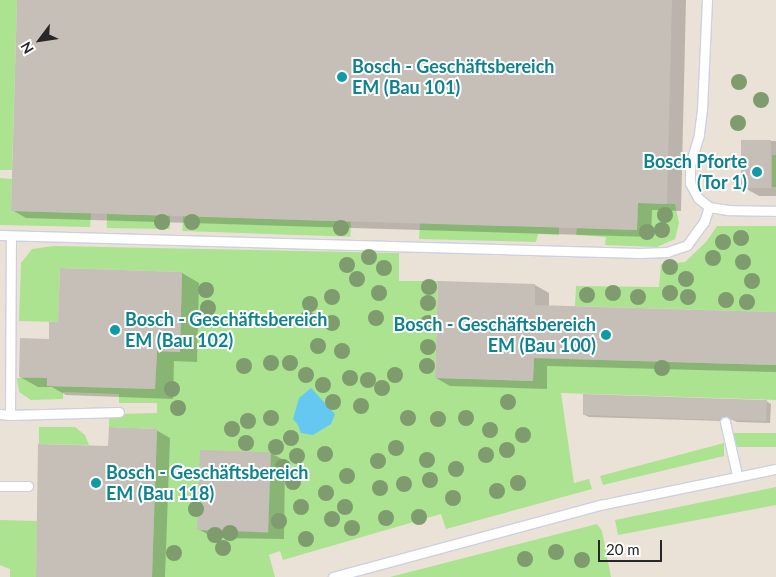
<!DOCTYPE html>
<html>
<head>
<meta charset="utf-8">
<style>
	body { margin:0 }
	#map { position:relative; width:776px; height:577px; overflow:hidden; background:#eae2d7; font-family:Lato,sans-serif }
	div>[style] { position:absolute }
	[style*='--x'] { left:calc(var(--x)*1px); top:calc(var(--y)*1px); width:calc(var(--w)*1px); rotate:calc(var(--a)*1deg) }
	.green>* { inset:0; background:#abe391; transform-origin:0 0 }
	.water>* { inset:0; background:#65c8f1 }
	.shadow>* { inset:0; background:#0003 }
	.building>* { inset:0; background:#c5bfb7; transform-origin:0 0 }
	.roads { filter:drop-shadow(1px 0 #ccd0e1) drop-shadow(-1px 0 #ccd0e1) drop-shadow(0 1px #ccd0e1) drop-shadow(0 -1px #ccd0e1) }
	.service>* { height:9px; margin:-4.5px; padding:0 4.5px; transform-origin:4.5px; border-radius:4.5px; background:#fff }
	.trees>* { width:16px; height:16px; margin:-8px; border-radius:50%; background:#7e9c6d }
	.dots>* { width:14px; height:14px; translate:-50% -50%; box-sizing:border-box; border:2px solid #fff; border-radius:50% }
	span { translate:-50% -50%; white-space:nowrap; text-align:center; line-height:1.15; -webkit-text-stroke:4px #fff; paint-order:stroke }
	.culture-label { font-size:18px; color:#0d838f; font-weight:700 }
	.left { translate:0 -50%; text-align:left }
	.right { translate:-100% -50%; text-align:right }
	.north { position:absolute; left:15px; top:15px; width:50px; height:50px; -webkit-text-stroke:4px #fff; paint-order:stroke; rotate:239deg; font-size:14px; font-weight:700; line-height:20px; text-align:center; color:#272727 }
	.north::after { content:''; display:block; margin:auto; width:18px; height:22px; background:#272727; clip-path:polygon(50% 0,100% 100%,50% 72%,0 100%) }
	.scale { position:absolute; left:598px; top:540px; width:64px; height:22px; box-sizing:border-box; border:2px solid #272727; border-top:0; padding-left:6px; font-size:15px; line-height:18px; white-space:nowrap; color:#272727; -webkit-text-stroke:4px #fff; paint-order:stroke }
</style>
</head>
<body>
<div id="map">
	<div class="green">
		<i style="clip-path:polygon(0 0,17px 0,12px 170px,0 170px)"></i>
		<i style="left:772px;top:155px;width:4px;height:32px"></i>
		<i style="clip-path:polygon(0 178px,12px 179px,11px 211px,91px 213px,90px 227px,0 225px)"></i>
		<i style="clip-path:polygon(638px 203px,675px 204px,679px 223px,675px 239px,657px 247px,605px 245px,606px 237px,576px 235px,577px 228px,637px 230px)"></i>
		<i style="left:107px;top:214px;width:63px;height:14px;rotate:1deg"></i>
		<i style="left:183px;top:216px;width:168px;height:15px;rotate:2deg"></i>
		<i style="clip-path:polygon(420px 223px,559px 227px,559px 235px,538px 234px,536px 242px,419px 239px)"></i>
		<i style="clip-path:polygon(717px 226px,776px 226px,776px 312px,575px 306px,576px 286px,659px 287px,661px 264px,685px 262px,706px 242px)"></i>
		<i style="clip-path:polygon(54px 246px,399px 253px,399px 281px,438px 281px,435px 378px,533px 381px,534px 358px,776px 365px,776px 400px,561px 393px,574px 483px,589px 479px,592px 489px,446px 529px,441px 514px,283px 560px,280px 551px,269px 555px,275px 577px,152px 577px,157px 429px,109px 427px,109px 418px,117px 414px,157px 413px,157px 403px,119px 403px,119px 394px,63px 392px,63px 399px,31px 400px,19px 392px,17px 378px,47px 378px,47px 386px,155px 389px,157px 351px,180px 352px,182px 272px,60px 268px,58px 322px,19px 321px,21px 263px,32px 249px)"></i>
		<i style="clip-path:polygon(39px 427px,75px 427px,85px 435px,89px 445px,39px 444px)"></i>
		<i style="left:776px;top:433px;width:14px;height:42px;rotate:90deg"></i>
		<i style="clip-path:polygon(724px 443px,724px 456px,603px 485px,600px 476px)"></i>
		<i style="clip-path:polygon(776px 487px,776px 505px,618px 535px,615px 520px)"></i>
		<i style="clip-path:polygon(0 520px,37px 521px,36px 577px,10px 577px,10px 569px,0 565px)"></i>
		<i style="clip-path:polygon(597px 524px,602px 531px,611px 577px,390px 577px)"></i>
	</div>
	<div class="water">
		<i style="clip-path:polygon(311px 388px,335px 414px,331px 424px,313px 435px,301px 433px,298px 425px,293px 419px,299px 398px)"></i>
	</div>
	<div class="shadow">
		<i style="clip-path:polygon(18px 0,686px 0,681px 211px,652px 210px,651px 237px,26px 218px,12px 210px)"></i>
		<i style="clip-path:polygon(741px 141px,776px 141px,776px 196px,759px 196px,743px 187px)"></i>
		<i style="clip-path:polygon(182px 273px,199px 283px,197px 362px,174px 361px,173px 399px,66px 395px,52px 387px,38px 387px,20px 377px,50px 341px,59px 323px)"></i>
		<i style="clip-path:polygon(439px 282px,535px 285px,549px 293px,549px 307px,776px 313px,776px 372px,547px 366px,547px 389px,450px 386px,436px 378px)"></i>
		<i style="clip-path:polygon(766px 401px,771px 404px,770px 423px,737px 422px,729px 418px,724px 421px,589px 417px,585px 415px)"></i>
		<i style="clip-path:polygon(156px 430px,170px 438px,165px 577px,37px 577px,110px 447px)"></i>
		<i style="clip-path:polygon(202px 452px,271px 453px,285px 461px,284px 539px,214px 538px,200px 530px)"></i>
	</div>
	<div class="building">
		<i style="clip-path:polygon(17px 0,672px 0,667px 204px,638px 203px,637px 230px,11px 211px)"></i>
		<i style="left:741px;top:140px;width:30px;height:48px"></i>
		<i style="clip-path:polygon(60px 268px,182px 272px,180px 352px,157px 351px,155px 389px,47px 386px,47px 378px,19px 377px,20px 338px,49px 339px,49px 322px,58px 322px)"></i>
		<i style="clip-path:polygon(438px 281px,535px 284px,535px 305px,776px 312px,776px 365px,534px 358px,533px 381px,435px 378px)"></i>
		<i style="clip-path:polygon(583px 394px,767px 400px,766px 421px,731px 420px,724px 416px,719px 420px,583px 415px)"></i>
		<i style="clip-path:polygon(109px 427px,157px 429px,152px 577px,36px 577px,38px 444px,108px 446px)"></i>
		<i style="left:200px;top:450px;width:71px;height:80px;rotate:2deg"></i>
	</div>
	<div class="roads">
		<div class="service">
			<i style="--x:707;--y:0;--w:109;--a:92.6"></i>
			<i style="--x:702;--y:109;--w:26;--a:97"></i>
			<i style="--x:699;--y:135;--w:31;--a:107"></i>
			<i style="--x:690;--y:165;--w:18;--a:90"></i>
			<i style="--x:690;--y:183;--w:17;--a:62"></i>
			<i style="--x:698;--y:198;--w:14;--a:39"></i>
			<i style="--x:709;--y:207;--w:18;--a:9"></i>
			<i style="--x:727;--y:210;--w:49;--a:1.2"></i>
			<i style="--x:0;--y:235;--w:640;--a:1.61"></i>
			<i style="--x:640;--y:253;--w:27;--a:-2"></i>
			<i style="--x:667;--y:252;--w:21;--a:-19"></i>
			<i style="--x:687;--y:245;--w:29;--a:-54"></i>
			<i style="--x:704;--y:222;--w:16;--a:-72"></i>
			<i style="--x:0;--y:414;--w:10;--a:6"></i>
			<i style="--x:10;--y:415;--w:179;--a:-89.7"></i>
			<i style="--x:10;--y:415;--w:109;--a:-1.6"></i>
			<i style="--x:725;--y:422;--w:54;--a:77.2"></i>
			<i style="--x:0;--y:486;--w:28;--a:0"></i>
			<i style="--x:333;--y:577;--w:277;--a:-15.1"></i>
			<i style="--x:600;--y:505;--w:180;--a:-11.6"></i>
		</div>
	</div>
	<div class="trees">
		<i style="left:739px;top:82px"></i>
		<i style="left:761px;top:100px"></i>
		<i style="left:738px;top:123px"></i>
		<i style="left:665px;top:215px"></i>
		<i style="left:162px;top:222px"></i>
		<i style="left:192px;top:222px"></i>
		<i style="left:341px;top:228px"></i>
		<i style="left:662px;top:230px"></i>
		<i style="left:647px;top:232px"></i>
		<i style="left:741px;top:238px"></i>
		<i style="left:723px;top:242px"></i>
		<i style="left:369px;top:257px"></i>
		<i style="left:713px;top:258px"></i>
		<i style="left:743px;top:262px"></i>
		<i style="left:347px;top:265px"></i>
		<i style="left:670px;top:267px"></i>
		<i style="left:384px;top:268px"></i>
		<i style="left:357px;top:279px"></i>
		<i style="left:686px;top:279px"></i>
		<i style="left:752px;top:281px"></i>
		<i style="left:429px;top:287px"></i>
		<i style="left:206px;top:290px"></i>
		<i style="left:379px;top:293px"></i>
		<i style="left:613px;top:293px"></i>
		<i style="left:670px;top:293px"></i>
		<i style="left:587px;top:295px"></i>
		<i style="left:332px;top:297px"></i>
		<i style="left:638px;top:297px"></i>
		<i style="left:688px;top:297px"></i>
		<i style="left:726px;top:300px"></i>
		<i style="left:747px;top:302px"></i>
		<i style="left:428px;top:303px"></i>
		<i style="left:310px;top:304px"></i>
		<i style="left:208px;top:308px"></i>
		<i style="left:376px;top:318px"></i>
		<i style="left:307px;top:319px"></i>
		<i style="left:332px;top:323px"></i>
		<i style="left:428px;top:323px"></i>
		<i style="left:318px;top:346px"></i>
		<i style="left:428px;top:347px"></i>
		<i style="left:342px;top:351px"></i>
		<i style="left:271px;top:363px"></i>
		<i style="left:290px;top:363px"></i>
		<i style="left:244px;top:366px"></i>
		<i style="left:427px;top:366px"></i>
		<i style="left:662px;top:368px"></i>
		<i style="left:306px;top:375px"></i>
		<i style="left:395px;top:375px"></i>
		<i style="left:350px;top:378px"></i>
		<i style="left:368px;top:380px"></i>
		<i style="left:323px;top:385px"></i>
		<i style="left:382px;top:388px"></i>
		<i style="left:172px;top:389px"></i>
		<i style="left:333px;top:402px"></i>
		<i style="left:508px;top:402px"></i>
		<i style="left:361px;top:406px"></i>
		<i style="left:178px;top:408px"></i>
		<i style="left:271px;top:418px"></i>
		<i style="left:408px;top:418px"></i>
		<i style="left:466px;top:418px"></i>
		<i style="left:438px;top:419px"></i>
		<i style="left:248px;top:421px"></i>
		<i style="left:232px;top:429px"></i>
		<i style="left:490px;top:430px"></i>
		<i style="left:523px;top:435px"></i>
		<i style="left:291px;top:438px"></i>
		<i style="left:246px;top:443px"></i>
		<i style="left:276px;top:447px"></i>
		<i style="left:396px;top:448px"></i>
		<i style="left:507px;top:450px"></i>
		<i style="left:325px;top:454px"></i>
		<i style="left:486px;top:455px"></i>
		<i style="left:297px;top:456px"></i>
		<i style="left:427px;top:460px"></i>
		<i style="left:378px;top:461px"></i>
		<i style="left:283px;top:467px"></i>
		<i style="left:456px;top:469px"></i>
		<i style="left:347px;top:476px"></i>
		<i style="left:430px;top:480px"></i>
		<i style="left:293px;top:482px"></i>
		<i style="left:518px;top:483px"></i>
		<i style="left:404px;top:484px"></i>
		<i style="left:380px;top:488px"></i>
		<i style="left:497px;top:491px"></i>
		<i style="left:326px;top:493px"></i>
		<i style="left:453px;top:498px"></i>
		<i style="left:301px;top:507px"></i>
		<i style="left:345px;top:507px"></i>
		<i style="left:196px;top:509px"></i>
		<i style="left:419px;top:517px"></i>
		<i style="left:386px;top:518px"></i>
		<i style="left:332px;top:519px"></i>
		<i style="left:279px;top:521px"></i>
		<i style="left:352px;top:528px"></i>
		<i style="left:230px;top:533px"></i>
		<i style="left:215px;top:535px"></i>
		<i style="left:306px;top:539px"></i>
		<i style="left:223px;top:548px"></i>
		<i style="left:556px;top:552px"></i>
		<i style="left:174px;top:553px"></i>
		<i style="left:525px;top:559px"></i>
		<i style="left:582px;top:560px"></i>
	</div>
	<div class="dots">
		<i style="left:342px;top:77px;background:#0f9aa8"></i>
		<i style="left:757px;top:172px;background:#0f9aa8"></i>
		<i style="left:115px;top:330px;background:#0f9aa8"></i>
		<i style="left:606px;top:335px;background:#0f9aa8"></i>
		<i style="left:96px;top:483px;background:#0f9aa8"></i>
	</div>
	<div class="culture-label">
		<span class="left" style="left:352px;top:77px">Bosch - Geschäftsbereich<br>EM (Bau 101)</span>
		<span class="right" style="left:747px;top:172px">Bosch Pforte<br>(Tor 1)</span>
		<span class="left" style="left:125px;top:330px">Bosch - Geschäftsbereich<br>EM (Bau 102)</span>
		<span class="right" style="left:596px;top:335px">Bosch - Geschäftsbereich<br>EM (Bau 100)</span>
		<span class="left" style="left:106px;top:483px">Bosch - Geschäftsbereich<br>EM (Bau 118)</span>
	</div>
	<div class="north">N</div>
	<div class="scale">20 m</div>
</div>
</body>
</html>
